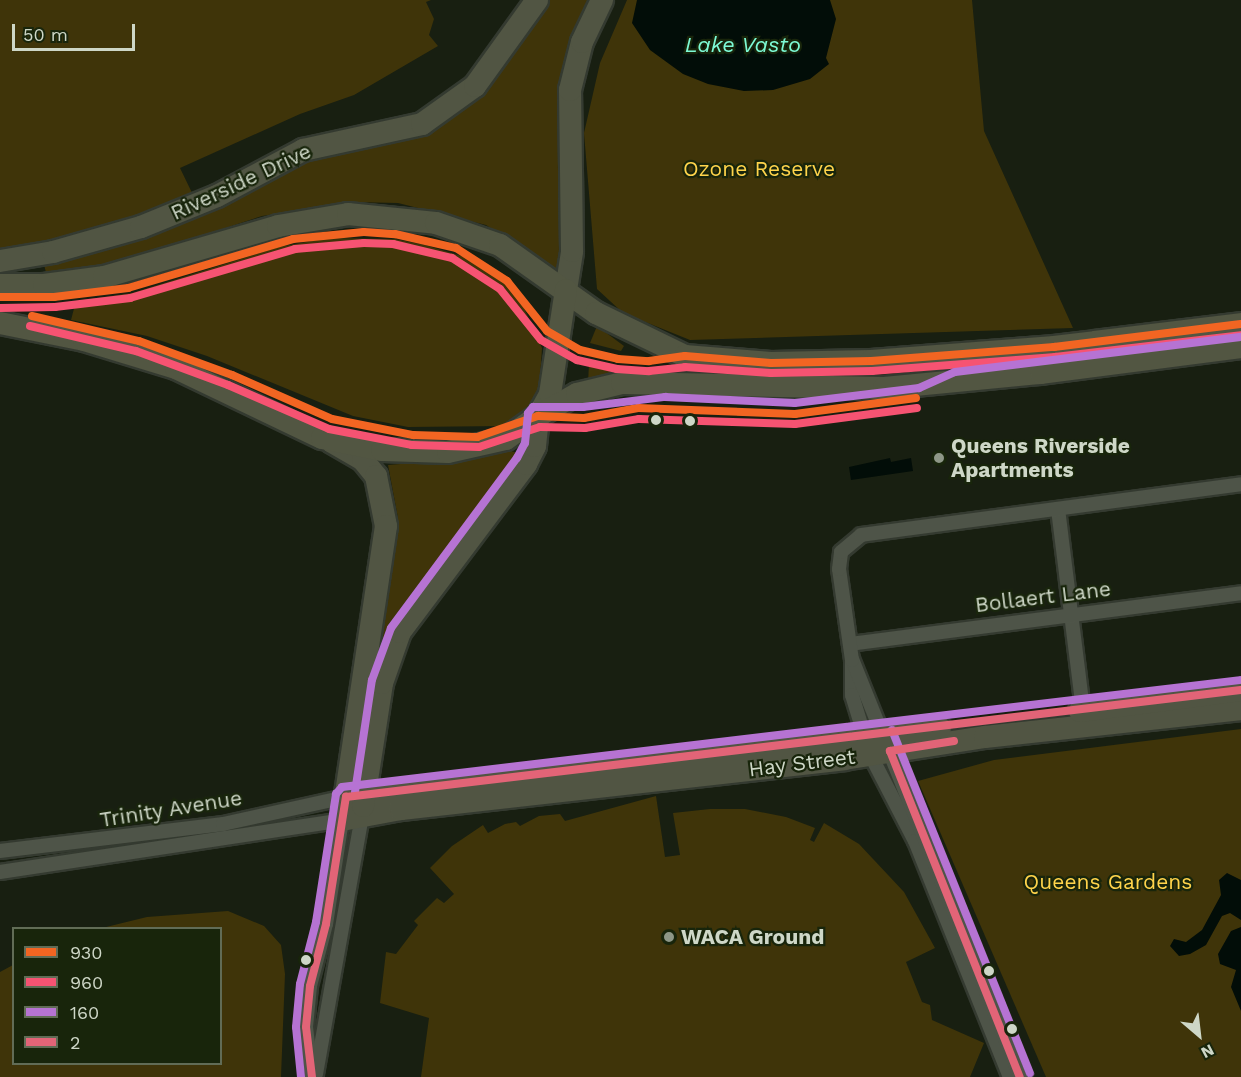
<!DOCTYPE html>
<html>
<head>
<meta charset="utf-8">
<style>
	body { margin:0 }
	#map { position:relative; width:1241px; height:1077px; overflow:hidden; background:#181f11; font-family:"Work Sans",sans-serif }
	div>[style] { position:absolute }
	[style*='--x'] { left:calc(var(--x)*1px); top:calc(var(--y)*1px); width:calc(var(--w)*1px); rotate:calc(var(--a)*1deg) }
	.green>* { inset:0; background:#3f3409 }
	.water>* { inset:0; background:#020d08 }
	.roads { filter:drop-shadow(2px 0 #343a30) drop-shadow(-2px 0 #343a30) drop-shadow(0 2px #343a30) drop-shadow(0 -2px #343a30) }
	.minor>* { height:14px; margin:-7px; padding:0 7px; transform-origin:7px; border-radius:7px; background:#4e5448 }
	.primary>* { height:22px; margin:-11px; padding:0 11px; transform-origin:11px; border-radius:11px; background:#515543 }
	.trunk>* { height:22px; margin:-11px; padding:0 11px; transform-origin:11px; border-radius:11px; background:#525642 }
	.bus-1>* { height:8px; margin:-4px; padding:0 4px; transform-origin:4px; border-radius:4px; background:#f26522 }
	.bus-2>* { height:8px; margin:-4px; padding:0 4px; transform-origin:4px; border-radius:4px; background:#f65372 }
	.bus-3>* { height:8px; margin:-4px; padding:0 4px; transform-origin:4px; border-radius:4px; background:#b673d3 }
	.bus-4>* { height:8px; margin:-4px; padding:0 4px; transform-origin:4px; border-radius:4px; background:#e26477 }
	.dots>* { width:16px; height:16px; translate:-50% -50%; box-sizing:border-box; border:3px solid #18250b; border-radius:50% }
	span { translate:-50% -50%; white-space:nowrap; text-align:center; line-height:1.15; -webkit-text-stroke:4.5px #18250b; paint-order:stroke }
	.park-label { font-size:21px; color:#ffd44b }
	.street-label { font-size:21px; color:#ced7c7 }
	.poi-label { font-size:21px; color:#ced7c7; font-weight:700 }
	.left { translate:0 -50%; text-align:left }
	.water-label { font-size:22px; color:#7dfad5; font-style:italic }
	.legend { position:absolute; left:12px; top:927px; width:210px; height:138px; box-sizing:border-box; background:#18250b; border:2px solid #616c56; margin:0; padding:8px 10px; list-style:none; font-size:18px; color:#ced7c7 }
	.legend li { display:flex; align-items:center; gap:12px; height:30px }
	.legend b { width:30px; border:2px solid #616c56 }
	.north { position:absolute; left:1169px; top:1005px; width:60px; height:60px; -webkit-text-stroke:4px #18250b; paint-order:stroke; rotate:152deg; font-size:16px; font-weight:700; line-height:24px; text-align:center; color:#ced7c7 }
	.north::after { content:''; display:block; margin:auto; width:21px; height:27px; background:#ced7c7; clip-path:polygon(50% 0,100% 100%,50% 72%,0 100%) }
	.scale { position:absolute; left:12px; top:24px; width:123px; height:27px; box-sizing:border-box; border:3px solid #ced7c7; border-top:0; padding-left:8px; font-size:18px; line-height:21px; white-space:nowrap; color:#ced7c7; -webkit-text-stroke:4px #18250b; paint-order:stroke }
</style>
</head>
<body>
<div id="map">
	<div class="green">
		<i style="clip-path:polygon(0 0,431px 0,426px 2px,434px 19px,429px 35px,438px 46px,354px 95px,300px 114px,180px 168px,195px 199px,122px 226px,0 255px)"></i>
		<i style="clip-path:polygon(542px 0,591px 0,563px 79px,558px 126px,563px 221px,559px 273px,486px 225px,398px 203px,351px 202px,262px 216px,97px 270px,47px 277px,43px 260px,293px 161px,443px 120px)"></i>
		<i style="clip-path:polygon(627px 0,972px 0,984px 131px,1073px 328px,690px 340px,623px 313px,597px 289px,584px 133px,600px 63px)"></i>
		<i style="clip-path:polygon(328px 238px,395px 239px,425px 245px,465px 257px,503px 283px,524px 308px,542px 348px,539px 394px,531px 405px,505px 426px,408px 427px,353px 416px,207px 356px,147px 336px,71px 320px,76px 301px,132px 293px,279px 247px)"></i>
		<i style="clip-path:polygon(597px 326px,624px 346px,621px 351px,590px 343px)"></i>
		<i style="clip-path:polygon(589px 364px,634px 369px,633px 373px,588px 383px)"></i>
		<i style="clip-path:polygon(511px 451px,521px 454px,385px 645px,379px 644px,398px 518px,388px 465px,462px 459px)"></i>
		<i style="clip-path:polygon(1241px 729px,1241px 1077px,1046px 1077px,918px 781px,994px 760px)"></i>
		<i style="clip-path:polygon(656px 796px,665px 857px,680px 855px,673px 813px,710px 809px,745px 809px,786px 817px,815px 828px,810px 840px,814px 842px,824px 823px,859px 844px,904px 892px,935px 948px,906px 962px,922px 1002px,930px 1005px,932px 1020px,984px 1043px,970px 1077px,421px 1077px,429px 1018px,380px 1003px,386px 952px,396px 954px,418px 925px,414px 921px,437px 898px,444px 903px,454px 894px,430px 868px,452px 846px,483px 825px,488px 833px,505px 824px,516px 822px,520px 826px,539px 816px,560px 814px,565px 821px)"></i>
		<i style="clip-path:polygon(228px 911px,264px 926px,281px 945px,285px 974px,281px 1077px,0 1077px,0 972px,13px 965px,14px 1064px,220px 1064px,220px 928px,102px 928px,147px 917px)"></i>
	</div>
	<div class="water">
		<i style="clip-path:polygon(637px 0,830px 0,836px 19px,826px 58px,829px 64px,810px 79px,773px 90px,744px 91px,708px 84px,683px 74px,650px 50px,632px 23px)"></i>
		<i style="clip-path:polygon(890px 458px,891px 462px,911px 458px,913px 471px,851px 480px,849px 467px)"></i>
		<i style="clip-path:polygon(1227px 873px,1241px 880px,1241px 920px,1230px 913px,1222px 916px,1206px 945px,1190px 954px,1179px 956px,1170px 946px,1174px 939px,1186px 942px,1202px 930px,1221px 895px,1219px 880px)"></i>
		<i style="clip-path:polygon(1241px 927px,1241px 1011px,1231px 987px,1236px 970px,1220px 964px,1218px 954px,1231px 931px)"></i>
	</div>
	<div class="roads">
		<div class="minor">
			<i style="--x:1058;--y:509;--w:204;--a:82.9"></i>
			<i style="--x:850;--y:644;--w:394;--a:-7.4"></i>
			<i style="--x:852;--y:662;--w:33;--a:90"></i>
			<i style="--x:852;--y:695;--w:62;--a:73"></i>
			<i style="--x:870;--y:754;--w:98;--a:62.7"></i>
			<i style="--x:915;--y:841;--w:254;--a:68.1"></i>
			<i style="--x:0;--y:851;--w:225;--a:-6.9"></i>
			<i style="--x:223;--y:824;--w:126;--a:-12.4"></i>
			<i style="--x:0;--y:872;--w:346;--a:-8.6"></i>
			<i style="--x:342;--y:820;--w:105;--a:98.7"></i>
			<i style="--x:326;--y:924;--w:64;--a:104.5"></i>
			<i style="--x:310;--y:986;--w:41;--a:95.6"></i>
			<i style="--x:306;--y:1027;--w:50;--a:83.2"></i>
			<i style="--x:316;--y:1074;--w:262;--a:-79.9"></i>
			<i style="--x:1020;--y:1077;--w:450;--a:-111.9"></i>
			<i style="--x:852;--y:660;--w:92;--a:-98.1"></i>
			<i style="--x:839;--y:569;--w:17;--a:-83"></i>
			<i style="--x:841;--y:552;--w:26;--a:-40"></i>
			<i style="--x:861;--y:535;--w:383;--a:-7.6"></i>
		</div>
		<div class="primary">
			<i style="--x:0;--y:261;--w:54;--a:-9.6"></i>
			<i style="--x:53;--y:252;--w:91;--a:-15.9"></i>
			<i style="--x:141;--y:227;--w:82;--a:-22.2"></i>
			<i style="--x:217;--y:196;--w:98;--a:-28.1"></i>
			<i style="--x:303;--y:150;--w:122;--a:-12.3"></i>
			<i style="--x:422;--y:124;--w:65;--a:-35.6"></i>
			<i style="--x:475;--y:86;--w:106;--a:-54.2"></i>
			<i style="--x:566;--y:290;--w:39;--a:-81"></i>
			<i style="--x:572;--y:251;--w:161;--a:-90.7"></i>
			<i style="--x:570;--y:90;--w:49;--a:-76"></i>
			<i style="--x:582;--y:42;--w:47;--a:-64.5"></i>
			<i style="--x:332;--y:442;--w:36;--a:30"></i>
			<i style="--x:363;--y:460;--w:21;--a:51"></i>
			<i style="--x:376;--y:476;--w:51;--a:78.7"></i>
			<i style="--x:386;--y:526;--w:297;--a:98.5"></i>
			<i style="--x:342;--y:820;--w:60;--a:-10.6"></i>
			<i style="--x:401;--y:809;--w:446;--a:-6.4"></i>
			<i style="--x:844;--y:759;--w:143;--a:-8.9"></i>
			<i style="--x:985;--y:737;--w:258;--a:-6.2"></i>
			<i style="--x:1080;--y:711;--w:162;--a:-7.4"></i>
			<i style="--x:346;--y:797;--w:598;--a:-6.63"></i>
			<i style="--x:363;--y:806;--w:124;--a:-81.2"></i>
			<i style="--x:382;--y:683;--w:54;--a:-70.6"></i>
			<i style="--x:400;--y:632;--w:210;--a:-53.1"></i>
			<i style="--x:526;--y:464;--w:20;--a:-63"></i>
			<i style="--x:535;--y:446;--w:30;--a:-84"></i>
		</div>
		<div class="trunk">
			<i style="--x:0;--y:285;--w:44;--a:0"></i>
			<i style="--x:44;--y:285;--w:61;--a:-7.6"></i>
			<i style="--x:104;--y:277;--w:181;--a:-16.3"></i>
			<i style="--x:278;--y:226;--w:71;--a:-9.7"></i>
			<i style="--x:348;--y:214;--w:88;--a:5.8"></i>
			<i style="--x:436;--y:223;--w:68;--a:19"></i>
			<i style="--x:500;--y:245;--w:118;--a:35.3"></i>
			<i style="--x:596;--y:313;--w:99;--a:25.8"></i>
			<i style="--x:685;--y:356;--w:86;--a:4.7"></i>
			<i style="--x:771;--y:363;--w:100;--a:-1.1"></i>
			<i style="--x:871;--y:361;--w:184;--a:-4.4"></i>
			<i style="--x:1054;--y:347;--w:188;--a:-7"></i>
			<i style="--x:0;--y:323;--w:86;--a:11.4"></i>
			<i style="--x:84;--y:340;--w:96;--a:16.9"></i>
			<i style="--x:176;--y:368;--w:162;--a:25.6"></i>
			<i style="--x:322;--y:438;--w:61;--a:11.3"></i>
			<i style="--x:382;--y:450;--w:66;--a:1.7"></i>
			<i style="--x:448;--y:452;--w:59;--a:-12.6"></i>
			<i style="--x:506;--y:439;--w:39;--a:-36"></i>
			<i style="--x:538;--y:416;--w:25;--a:-61"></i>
			<i style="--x:550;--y:394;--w:105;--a:-81.3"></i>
			<i style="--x:538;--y:416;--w:45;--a:-29.4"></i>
			<i style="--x:577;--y:394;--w:46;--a:-13.7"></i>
			<i style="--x:622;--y:383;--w:262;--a:1.1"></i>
			<i style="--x:884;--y:388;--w:158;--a:-5.5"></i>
			<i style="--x:1041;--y:373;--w:202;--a:-7.4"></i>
		</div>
	</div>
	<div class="bus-1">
		<i style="--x:0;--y:297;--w:54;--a:0"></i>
		<i style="--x:54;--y:297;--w:75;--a:-6.9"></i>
		<i style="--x:128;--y:288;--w:172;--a:-16.5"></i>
		<i style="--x:293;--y:239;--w:71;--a:-5.6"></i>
		<i style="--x:364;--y:232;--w:31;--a:4"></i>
		<i style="--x:395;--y:234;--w:63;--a:12.9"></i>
		<i style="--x:456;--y:248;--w:61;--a:32.9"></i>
		<i style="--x:507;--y:281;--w:64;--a:51.3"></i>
		<i style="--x:547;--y:331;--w:38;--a:30"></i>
		<i style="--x:580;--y:350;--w:39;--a:13"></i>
		<i style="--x:618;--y:359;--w:31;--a:4"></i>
		<i style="--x:649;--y:361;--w:36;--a:-8"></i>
		<i style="--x:685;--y:356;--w:86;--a:4.7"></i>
		<i style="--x:771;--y:363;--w:100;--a:-1.1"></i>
		<i style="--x:871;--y:361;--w:184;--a:-4.4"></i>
		<i style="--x:1054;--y:347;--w:188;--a:-7"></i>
		<i style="--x:32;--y:316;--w:110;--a:13.2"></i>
		<i style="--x:139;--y:341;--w:99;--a:20.1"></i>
		<i style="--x:232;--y:375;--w:109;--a:23.7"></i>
		<i style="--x:332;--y:419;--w:83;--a:11.2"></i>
		<i style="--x:413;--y:435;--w:64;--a:1.8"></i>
		<i style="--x:477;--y:437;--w:65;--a:-19"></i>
		<i style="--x:538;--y:416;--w:46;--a:2.5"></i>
		<i style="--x:584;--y:418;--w:55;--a:-10.5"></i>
		<i style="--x:638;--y:408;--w:157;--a:2.2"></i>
		<i style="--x:795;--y:414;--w:122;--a:-7.5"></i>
	</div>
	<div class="bus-2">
		<i style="--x:0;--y:308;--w:55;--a:-1"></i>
		<i style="--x:55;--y:307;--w:76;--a:-6.8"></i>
		<i style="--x:130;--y:298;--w:172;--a:-16.5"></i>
		<i style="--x:295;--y:249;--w:69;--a:-5"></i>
		<i style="--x:364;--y:243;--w:29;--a:2"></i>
		<i style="--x:393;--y:244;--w:61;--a:13.3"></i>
		<i style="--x:452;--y:258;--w:57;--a:32.9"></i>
		<i style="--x:500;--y:289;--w:65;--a:51.2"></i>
		<i style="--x:541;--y:340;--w:41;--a:29.1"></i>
		<i style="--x:577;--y:360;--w:41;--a:12.7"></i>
		<i style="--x:617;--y:369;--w:32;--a:4"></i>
		<i style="--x:649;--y:371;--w:36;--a:-6"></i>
		<i style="--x:685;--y:367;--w:86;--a:4"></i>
		<i style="--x:771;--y:373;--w:101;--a:-1.1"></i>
		<i style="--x:872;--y:371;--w:184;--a:-4.4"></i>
		<i style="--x:1055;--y:357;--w:187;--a:-6.7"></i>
		<i style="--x:30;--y:326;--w:109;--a:13.3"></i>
		<i style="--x:136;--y:351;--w:98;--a:20.3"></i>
		<i style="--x:228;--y:385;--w:110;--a:23.5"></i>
		<i style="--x:329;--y:429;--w:85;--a:10.9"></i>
		<i style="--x:412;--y:445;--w:67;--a:1.7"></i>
		<i style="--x:479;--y:447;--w:64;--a:-18.2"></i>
		<i style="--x:540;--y:427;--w:45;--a:1.3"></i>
		<i style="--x:585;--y:428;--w:55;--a:-9.5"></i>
		<i style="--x:639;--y:419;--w:156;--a:1.8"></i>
		<i style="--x:795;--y:424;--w:123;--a:-7.5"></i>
	</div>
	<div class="bus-3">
		<i style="--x:892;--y:730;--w:370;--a:68.1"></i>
		<i style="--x:355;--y:792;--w:113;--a:-81.4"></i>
		<i style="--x:372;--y:680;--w:55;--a:-69.9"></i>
		<i style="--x:391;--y:628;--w:212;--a:-53.5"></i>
		<i style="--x:517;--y:458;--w:17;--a:-62"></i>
		<i style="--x:525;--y:443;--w:30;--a:-84"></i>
		<i style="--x:528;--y:413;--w:8;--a:-50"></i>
		<i style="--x:533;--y:407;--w:50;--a:0"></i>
		<i style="--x:583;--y:407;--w:83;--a:-7"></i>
		<i style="--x:665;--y:397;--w:130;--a:2.6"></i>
		<i style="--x:795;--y:403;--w:125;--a:-6.9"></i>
		<i style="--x:919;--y:388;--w:39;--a:-24"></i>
		<i style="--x:955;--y:372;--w:287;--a:-7"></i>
		<i style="--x:301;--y:1077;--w:50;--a:-95.7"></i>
		<i style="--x:296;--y:1027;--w:43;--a:-84.7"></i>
		<i style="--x:300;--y:984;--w:64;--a:-75.5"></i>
		<i style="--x:316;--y:922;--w:130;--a:-81.1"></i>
		<i style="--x:336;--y:794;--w:9;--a:-49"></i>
		<i style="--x:342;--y:787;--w:904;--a:-6.79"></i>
	</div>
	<div class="bus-4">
		<i style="--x:954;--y:741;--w:65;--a:171.1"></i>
		<i style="--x:890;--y:751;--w:351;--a:68.3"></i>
		<i style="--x:312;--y:1077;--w:50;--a:-96.8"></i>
		<i style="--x:306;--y:1027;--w:41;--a:-84.4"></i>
		<i style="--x:310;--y:986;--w:64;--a:-75.5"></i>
		<i style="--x:326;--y:924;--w:129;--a:-81.1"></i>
		<i style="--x:346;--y:797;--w:901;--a:-6.82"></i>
	</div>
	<div class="dots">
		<i style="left:656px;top:420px;background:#ced7c7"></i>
		<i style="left:690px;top:421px;background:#ced7c7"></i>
		<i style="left:939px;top:458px;background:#8e9787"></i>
		<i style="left:669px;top:937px;background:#8e9787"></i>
		<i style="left:306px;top:960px;background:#ced7c7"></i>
		<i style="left:989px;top:971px;background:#ced7c7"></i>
		<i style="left:1012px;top:1029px;background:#ced7c7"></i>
	</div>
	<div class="park-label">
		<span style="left:759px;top:169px">Ozone Reserve</span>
		<span style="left:1108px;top:882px">Queens Gardens</span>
	</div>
	<div class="street-label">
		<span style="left:241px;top:182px;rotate:-25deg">Riverside Drive</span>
		<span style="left:1043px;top:597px;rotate:-7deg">Bollaert Lane</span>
		<span style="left:802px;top:763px;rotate:-7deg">Hay Street</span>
		<span style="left:171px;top:809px;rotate:-9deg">Trinity Avenue</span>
	</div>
	<div class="poi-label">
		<span class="left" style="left:951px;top:458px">Queens Riverside<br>Apartments</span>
		<span class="left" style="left:681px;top:937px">WACA Ground</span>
	</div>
	<div class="water-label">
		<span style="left:743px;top:45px">Lake Vasto</span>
	</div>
	<ul class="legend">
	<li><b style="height:8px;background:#f26522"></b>930</li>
	<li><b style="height:8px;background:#f65372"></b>960</li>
	<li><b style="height:8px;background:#b673d3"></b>160</li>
	<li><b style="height:8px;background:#e26477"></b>2</li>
	</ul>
	<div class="north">N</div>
	<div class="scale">50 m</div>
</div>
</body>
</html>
